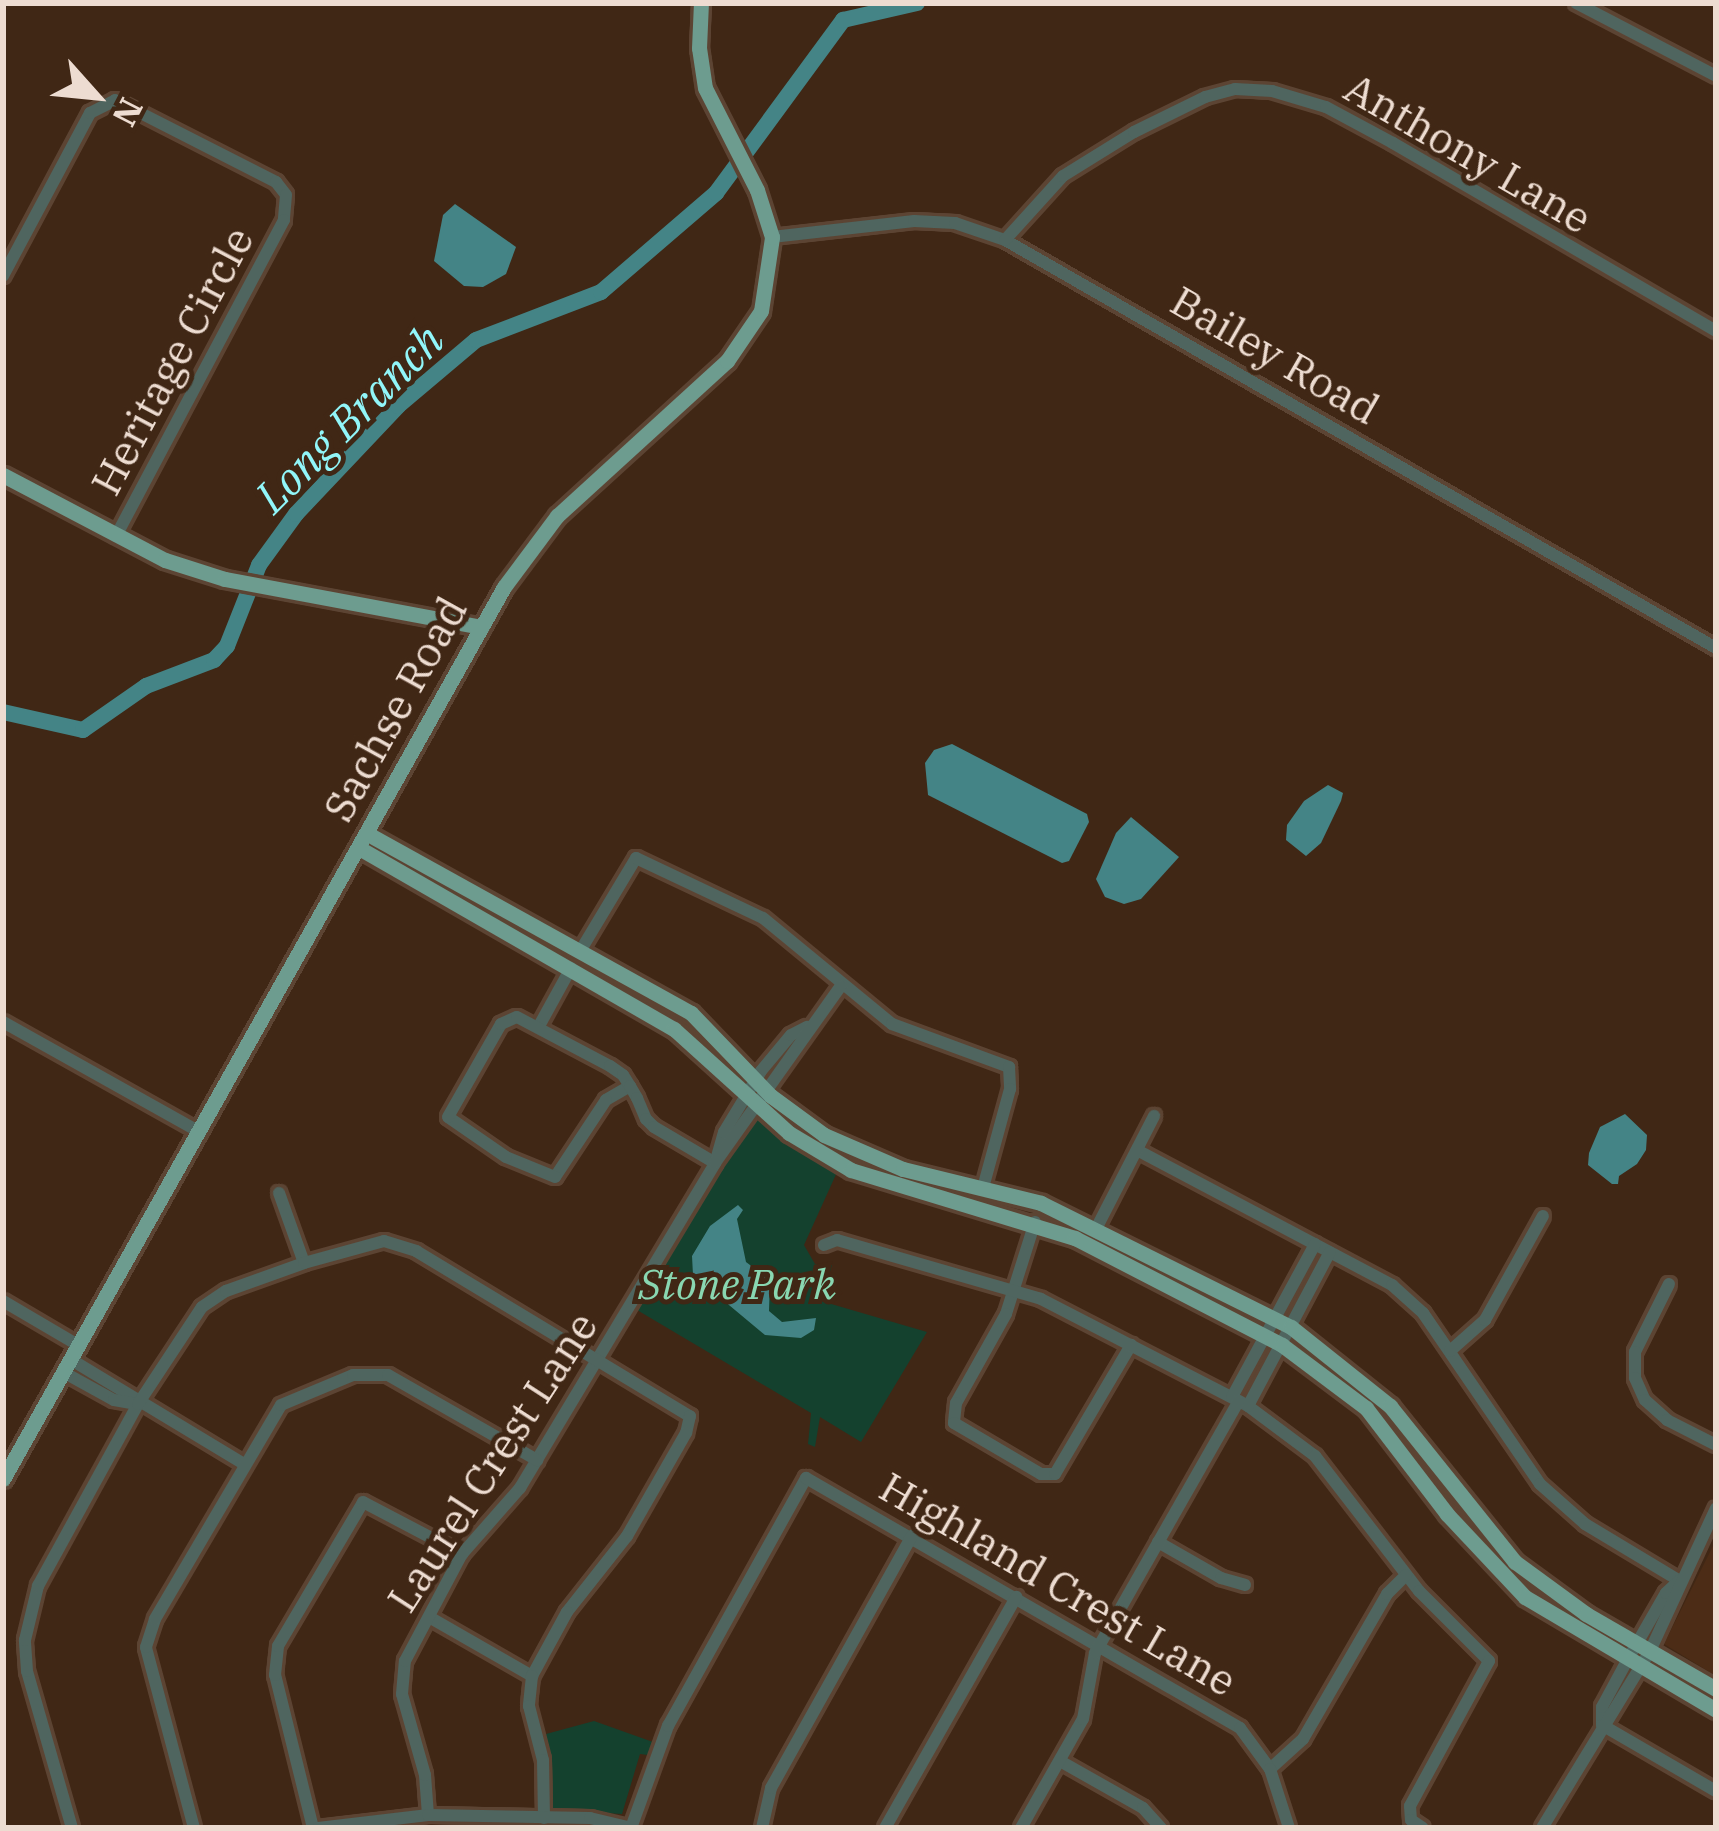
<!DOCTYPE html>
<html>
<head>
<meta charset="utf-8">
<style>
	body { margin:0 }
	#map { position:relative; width:1719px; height:1831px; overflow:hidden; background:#402715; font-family:"IBM Plex Serif",serif }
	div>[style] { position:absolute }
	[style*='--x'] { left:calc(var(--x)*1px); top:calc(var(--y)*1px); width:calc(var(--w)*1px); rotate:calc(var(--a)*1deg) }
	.built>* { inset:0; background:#4c2c16 }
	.green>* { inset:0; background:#14412e }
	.water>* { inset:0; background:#448486 }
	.river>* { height:16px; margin:-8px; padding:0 8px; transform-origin:8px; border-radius:8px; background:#448486 }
	.roads { filter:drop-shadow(3px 0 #5c4433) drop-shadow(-3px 0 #5c4433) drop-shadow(0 3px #5c4433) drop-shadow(0 -3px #5c4433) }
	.minor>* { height:12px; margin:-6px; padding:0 6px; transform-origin:6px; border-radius:6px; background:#4f655f }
	.major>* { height:15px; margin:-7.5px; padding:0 7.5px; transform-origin:7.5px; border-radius:7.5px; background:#6d9c8f }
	span { translate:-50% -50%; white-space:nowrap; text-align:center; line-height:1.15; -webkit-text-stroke:10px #402715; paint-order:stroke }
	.street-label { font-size:42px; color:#eddcd1 }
	.park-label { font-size:42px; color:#89d7b1; font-style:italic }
	.water-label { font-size:45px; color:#91f6f9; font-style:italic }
	.frame { position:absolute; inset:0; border:6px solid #eddcd1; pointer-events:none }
	.north { position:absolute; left:36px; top:36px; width:120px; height:120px; -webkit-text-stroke:9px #402715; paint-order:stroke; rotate:117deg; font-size:33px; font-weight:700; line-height:48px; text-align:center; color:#eddcd1 }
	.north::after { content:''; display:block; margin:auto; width:42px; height:54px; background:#eddcd1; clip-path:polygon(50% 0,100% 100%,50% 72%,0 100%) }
</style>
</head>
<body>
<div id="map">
	<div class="built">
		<i style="clip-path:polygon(1716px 1540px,1716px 1676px,1664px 1644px)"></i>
	</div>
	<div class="green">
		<i style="clip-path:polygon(761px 1119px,838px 1170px,804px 1245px,815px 1264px,832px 1265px,821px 1301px,927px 1332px,861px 1442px,820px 1417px,815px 1447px,808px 1444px,811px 1413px,637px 1310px,722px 1161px,752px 1122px)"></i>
		<i style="clip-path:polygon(594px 1721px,653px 1742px,648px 1755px,640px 1754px,622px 1814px,551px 1810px,546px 1734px)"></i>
	</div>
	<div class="water">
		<i style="clip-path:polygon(455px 204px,516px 247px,506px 274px,483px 287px,464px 286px,434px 261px,443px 215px)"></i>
		<i style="clip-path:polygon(952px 744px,1087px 814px,1089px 822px,1069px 861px,1062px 863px,928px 795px,925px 763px,934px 750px)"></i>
		<i style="clip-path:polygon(1328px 785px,1343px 793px,1341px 801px,1321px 843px,1306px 856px,1286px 840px,1287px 825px,1304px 801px)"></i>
		<i style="clip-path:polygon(1131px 817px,1179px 857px,1141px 899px,1124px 904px,1105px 897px,1096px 879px,1116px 833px)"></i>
		<i style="clip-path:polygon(1625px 1114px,1647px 1135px,1646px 1150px,1637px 1164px,1619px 1176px,1618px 1184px,1612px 1184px,1588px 1165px,1589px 1153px,1600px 1127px)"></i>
		<i style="clip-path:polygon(738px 1205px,743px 1210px,737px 1219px,746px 1262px,770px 1280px,769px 1311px,782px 1322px,816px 1318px,814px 1330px,801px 1338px,765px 1335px,693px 1275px,692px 1256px,710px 1226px)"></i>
	</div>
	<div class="river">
		<i style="--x:3;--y:712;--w:82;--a:12.7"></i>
		<i style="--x:83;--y:730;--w:77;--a:-34.9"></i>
		<i style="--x:146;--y:686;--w:73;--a:-20.9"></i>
		<i style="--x:214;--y:660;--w:19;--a:-47"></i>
		<i style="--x:227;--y:646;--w:87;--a:-68.4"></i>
		<i style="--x:259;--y:565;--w:63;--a:-54"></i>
		<i style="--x:296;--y:514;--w:149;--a:-46.6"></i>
		<i style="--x:398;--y:406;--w:102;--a:-40.2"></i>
		<i style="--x:476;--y:340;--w:134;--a:-21"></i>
		<i style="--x:601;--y:292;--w:152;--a:-40.7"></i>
		<i style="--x:716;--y:193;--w:215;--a:-53.7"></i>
		<i style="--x:843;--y:20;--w:76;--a:-12.9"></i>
	</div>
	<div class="roads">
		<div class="minor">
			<i style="--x:1576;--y:3;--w:158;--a:27.5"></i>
			<i style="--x:772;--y:237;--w:143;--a:-6.4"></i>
			<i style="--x:914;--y:221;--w:41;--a:2.8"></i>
			<i style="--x:955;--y:223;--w:53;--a:18.8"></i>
			<i style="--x:1005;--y:240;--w:820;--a:29.85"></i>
			<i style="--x:1005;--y:240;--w:86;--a:-47.8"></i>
			<i style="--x:1063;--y:176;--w:84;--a:-31.8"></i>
			<i style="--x:1134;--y:132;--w:79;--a:-26.2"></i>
			<i style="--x:1205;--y:97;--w:31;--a:-15"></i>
			<i style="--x:1235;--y:89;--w:37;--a:3"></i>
			<i style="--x:1272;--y:91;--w:56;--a:16.5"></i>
			<i style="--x:1326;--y:107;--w:76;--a:28.2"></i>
			<i style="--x:1393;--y:143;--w:374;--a:30.2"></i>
			<i style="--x:3;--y:276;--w:185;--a:-61.9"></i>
			<i style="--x:90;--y:113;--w:28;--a:-27"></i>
			<i style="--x:115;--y:100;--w:181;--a:27"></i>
			<i style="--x:276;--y:182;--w:16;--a:52"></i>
			<i style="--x:286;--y:195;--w:25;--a:95"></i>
			<i style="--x:284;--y:220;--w:358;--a:118"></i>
			<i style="--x:582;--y:948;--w:105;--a:-59"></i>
			<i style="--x:636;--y:858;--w:140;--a:25.3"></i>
			<i style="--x:763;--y:918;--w:167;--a:39.4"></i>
			<i style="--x:892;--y:1024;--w:125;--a:20.2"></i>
			<i style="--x:1009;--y:1067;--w:22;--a:87"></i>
			<i style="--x:1010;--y:1089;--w:103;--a:105.3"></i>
			<i style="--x:3;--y:1022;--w:226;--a:29.2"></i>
			<i style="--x:539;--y:1026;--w:66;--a:-61.1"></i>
			<i style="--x:630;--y:1086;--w:28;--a:150"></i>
			<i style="--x:606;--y:1100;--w:92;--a:123.5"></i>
			<i style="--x:555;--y:1177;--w:53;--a:-157.8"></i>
			<i style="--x:506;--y:1157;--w:70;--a:-145.4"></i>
			<i style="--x:448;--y:1117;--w:107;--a:-60.3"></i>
			<i style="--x:501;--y:1024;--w:17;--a:-24"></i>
			<i style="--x:517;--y:1017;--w:105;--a:27.8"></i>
			<i style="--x:610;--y:1066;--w:16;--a:35"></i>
			<i style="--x:623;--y:1075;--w:13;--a:58"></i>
			<i style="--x:630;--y:1086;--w:14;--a:60"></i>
			<i style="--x:637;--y:1098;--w:23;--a:67"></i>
			<i style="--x:646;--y:1119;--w:11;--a:45"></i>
			<i style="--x:654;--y:1127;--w:71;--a:30.5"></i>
			<i style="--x:1137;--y:1150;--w:289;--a:27.9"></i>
			<i style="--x:1392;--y:1285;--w:42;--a:42.1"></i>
			<i style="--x:1423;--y:1313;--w:207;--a:55.6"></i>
			<i style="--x:1540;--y:1484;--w:60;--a:41.6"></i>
			<i style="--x:1585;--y:1524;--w:111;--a:31"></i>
			<i style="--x:716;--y:1160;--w:29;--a:-74"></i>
			<i style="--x:724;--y:1132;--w:71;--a:-58.8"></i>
			<i style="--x:761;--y:1071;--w:47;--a:-50.2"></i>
			<i style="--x:791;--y:1035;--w:18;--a:-27"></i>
			<i style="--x:279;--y:1193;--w:74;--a:70.3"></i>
			<i style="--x:1035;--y:1222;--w:96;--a:107.5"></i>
			<i style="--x:1006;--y:1314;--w:102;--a:119.3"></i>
			<i style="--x:956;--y:1403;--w:20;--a:96"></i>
			<i style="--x:954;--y:1423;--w:101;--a:30.4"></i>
			<i style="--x:1041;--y:1474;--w:14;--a:0"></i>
			<i style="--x:1055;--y:1474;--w:150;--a:-59.5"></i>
			<i style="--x:1097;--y:1227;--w:125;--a:-62.8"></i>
			<i style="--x:824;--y:1245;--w:14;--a:-21"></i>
			<i style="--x:837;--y:1240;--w:212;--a:16.1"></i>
			<i style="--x:1041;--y:1299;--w:233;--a:27.3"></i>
			<i style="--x:1248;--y:1406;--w:84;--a:36.7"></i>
			<i style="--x:1315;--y:1456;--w:170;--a:52.4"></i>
			<i style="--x:1419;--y:1591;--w:99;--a:45"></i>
			<i style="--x:1489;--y:1661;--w:165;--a:118.6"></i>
			<i style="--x:1410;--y:1806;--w:14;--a:86"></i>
			<i style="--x:1411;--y:1820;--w:14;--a:34"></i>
			<i style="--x:1669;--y:1284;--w:76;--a:116.6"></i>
			<i style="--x:1635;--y:1352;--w:26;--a:90"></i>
			<i style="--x:1635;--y:1378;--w:24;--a:66"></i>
			<i style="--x:1645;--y:1400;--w:30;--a:42"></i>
			<i style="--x:1667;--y:1420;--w:55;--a:27"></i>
			<i style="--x:3;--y:1301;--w:87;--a:30.4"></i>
			<i style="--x:1450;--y:1351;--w:47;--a:-41.5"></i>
			<i style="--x:1485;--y:1320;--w:119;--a:-60.9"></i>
			<i style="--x:70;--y:1359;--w:203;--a:31.1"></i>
			<i style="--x:63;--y:1372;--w:58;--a:28.8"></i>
			<i style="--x:114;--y:1400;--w:23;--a:10"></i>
			<i style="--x:1232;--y:1397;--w:174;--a:-61.5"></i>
			<i style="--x:1248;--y:1406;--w:174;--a:-62"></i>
			<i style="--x:1158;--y:1542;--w:73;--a:29.7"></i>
			<i style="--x:1221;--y:1578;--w:25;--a:16"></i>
			<i style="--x:429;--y:1617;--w:119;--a:29.8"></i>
			<i style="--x:1602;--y:1725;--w:18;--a:-90"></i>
			<i style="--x:1602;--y:1707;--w:55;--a:-61.6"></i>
			<i style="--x:1628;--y:1659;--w:76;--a:-60.1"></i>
			<i style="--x:1666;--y:1593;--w:18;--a:-43"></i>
			<i style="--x:1602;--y:1725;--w:132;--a:30.1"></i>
			<i style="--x:1060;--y:1761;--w:95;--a:29.5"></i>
			<i style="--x:1143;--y:1808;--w:27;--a:48"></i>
			<i style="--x:1270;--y:1769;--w:45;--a:-42.3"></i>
			<i style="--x:1303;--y:1739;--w:168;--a:-59.9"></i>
			<i style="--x:1387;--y:1594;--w:27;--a:-45"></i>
			<i style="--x:428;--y:1815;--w:40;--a:-94.3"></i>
			<i style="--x:425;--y:1775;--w:84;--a:-105.9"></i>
			<i style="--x:402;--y:1694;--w:33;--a:-85"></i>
			<i style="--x:405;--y:1661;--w:121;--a:-62"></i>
			<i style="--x:462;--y:1554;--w:88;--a:-48.7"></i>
			<i style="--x:520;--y:1488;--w:379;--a:-59"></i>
			<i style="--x:715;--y:1163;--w:217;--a:-54.6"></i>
			<i style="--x:72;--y:1828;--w:163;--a:-106"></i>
			<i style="--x:27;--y:1671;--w:31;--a:-94"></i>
			<i style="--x:25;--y:1640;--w:56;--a:-76.5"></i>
			<i style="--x:38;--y:1586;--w:208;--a:-61.2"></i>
			<i style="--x:138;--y:1404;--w:116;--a:-56.6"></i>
			<i style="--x:202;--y:1307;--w:29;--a:-34"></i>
			<i style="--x:226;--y:1291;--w:83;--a:-19.7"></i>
			<i style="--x:304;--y:1263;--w:83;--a:-15.4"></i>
			<i style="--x:384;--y:1241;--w:34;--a:17"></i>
			<i style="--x:416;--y:1251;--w:320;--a:31.1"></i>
			<i style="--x:690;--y:1416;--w:17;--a:103"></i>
			<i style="--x:686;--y:1433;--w:119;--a:119.8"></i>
			<i style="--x:627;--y:1536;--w:97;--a:128.3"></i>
			<i style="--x:567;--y:1612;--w:73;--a:118.7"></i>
			<i style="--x:532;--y:1676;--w:30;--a:96"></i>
			<i style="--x:529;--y:1706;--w:56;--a:75.5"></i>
			<i style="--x:543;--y:1760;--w:58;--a:89"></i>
			<i style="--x:194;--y:1828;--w:187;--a:-104.9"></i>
			<i style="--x:146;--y:1647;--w:29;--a:-72"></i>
			<i style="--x:155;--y:1619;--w:248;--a:-59.5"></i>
			<i style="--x:281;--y:1405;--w:78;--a:-22.6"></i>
			<i style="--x:353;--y:1375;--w:35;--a:0"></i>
			<i style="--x:388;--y:1375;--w:172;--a:29.7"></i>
			<i style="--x:313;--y:1828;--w:158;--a:-103.9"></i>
			<i style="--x:275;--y:1675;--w:29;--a:-84"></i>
			<i style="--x:278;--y:1646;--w:167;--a:-59.4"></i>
			<i style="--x:363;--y:1502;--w:112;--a:27.7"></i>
			<i style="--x:318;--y:1828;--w:111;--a:-6.7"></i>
			<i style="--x:428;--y:1815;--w:162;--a:1.1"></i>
			<i style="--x:590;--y:1818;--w:42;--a:13.7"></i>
			<i style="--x:631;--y:1828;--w:109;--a:-70.1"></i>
			<i style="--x:668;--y:1726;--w:284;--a:-60.9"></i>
			<i style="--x:806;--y:1478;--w:501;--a:29.94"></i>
			<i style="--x:1240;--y:1728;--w:51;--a:53.8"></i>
			<i style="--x:1270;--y:1769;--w:62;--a:72.1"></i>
			<i style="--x:762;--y:1828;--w:41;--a:-77.3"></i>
			<i style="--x:771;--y:1788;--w:289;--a:-60.8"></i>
			<i style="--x:885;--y:1828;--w:266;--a:-60.4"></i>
			<i style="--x:1021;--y:1828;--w:125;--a:-60.4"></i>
			<i style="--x:1083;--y:1719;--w:67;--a:-79.7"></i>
			<i style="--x:1095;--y:1653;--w:290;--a:-60.3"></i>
			<i style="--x:1542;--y:1828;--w:207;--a:-58.6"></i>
			<i style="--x:1650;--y:1651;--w:157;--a:-65.2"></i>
		</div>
		<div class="major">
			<i style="--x:3;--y:475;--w:183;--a:27.7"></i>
			<i style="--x:165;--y:560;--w:63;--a:17.6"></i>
			<i style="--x:225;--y:579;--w:261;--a:10.6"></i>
			<i style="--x:368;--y:834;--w:369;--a:29"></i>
			<i style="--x:691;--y:1013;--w:115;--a:46.1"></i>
			<i style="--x:771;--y:1096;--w:66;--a:36.3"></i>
			<i style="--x:824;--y:1135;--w:86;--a:23.3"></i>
			<i style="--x:903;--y:1169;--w:142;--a:13.8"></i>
			<i style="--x:1041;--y:1203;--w:279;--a:26.4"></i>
			<i style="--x:1291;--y:1327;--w:127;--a:38.6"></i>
			<i style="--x:1390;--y:1406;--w:200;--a:51.3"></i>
			<i style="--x:1515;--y:1562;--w:88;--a:36.2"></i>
			<i style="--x:1586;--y:1614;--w:150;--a:30"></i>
			<i style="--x:359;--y:848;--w:363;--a:29.9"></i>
			<i style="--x:674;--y:1029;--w:155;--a:42.1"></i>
			<i style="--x:789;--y:1133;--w:72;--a:30.8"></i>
			<i style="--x:851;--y:1170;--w:234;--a:16.9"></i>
			<i style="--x:1075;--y:1238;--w:233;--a:27.3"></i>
			<i style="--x:1282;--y:1345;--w:105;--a:36.9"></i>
			<i style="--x:1366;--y:1408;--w:133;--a:52.6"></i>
			<i style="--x:1447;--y:1514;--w:114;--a:46.8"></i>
			<i style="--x:1525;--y:1597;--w:222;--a:30.6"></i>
			<i style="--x:3;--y:1479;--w:1023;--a:-60.68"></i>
			<i style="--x:504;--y:587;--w:89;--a:-53.3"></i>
			<i style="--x:557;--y:516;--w:230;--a:-42.4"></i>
			<i style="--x:727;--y:361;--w:60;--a:-55.8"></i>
			<i style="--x:761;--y:311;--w:75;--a:-81.5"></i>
			<i style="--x:772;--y:237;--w:49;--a:-107.7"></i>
			<i style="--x:757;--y:190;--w:114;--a:-117"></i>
			<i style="--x:705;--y:88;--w:40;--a:-98.5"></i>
			<i style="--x:699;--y:48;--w:45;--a:-87.5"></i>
		</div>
	</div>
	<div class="street-label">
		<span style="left:1468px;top:153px;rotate:30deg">Anthony Lane</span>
		<span style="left:1275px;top:355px;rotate:30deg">Bailey Road</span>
		<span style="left:172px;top:361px;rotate:-62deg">Heritage Circle</span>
		<span style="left:395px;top:709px;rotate:-61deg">Sachse Road</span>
		<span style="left:492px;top:1462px;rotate:-57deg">Laurel Crest Lane</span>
		<span style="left:1058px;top:1584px;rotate:30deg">Highland Crest Lane</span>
	</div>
	<div class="park-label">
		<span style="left:737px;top:1284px">Stone Park</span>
	</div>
	<div class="water-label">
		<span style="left:349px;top:418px;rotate:-45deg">Long Branch</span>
	</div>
	<div class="frame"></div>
	<div class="north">N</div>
</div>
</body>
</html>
